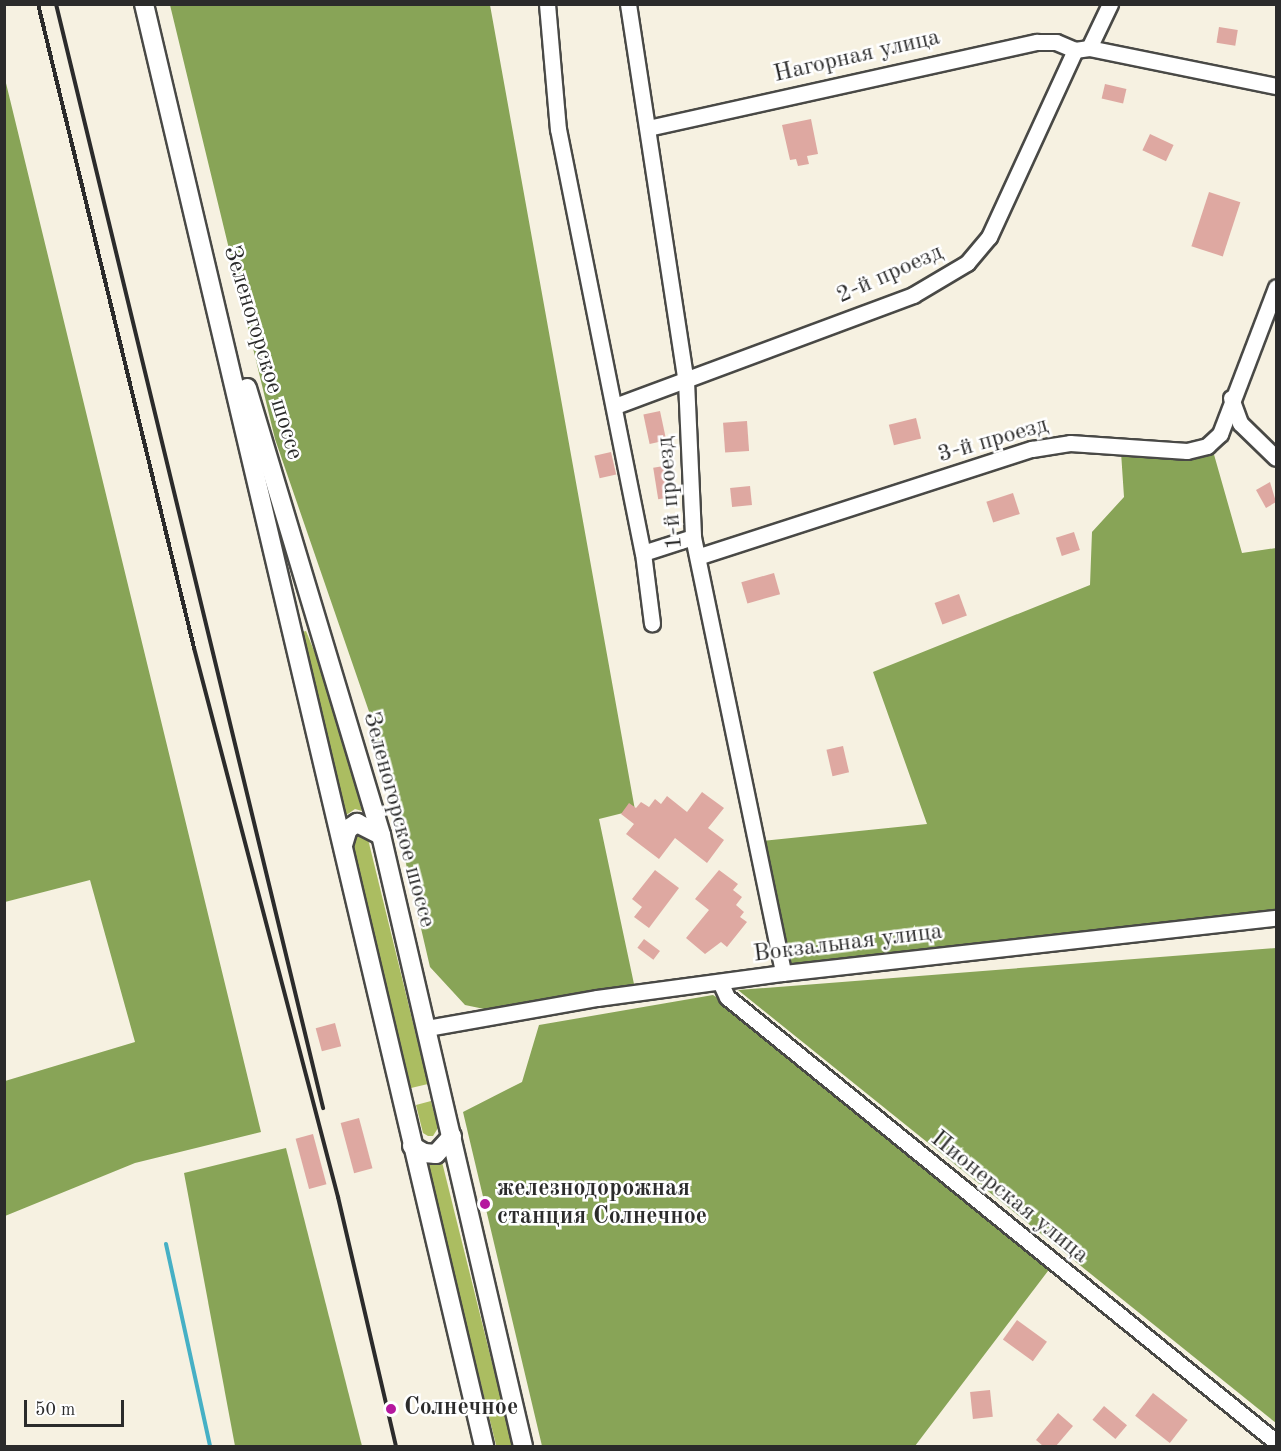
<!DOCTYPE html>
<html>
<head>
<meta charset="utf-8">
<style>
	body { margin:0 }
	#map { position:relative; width:1281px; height:1451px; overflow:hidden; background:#f6f1e1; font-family:"Old Standard TT",serif }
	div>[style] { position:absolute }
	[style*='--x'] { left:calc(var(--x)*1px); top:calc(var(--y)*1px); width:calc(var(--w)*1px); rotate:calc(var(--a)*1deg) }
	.green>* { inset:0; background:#abbd61; transform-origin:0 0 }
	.forest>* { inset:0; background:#88a457 }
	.stream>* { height:4px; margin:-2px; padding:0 2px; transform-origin:2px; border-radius:2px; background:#46b0c5 }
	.building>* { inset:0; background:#dea8a1; transform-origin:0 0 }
	.roads { filter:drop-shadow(2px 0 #494946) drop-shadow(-2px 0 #494946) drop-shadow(0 2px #494946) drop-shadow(0 -2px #494946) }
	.minor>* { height:15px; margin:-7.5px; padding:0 7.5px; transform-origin:7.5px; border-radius:7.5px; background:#fff }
	.major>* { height:18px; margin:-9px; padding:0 9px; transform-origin:9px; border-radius:9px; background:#fff }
	.rail>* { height:4px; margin:-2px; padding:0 2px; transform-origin:2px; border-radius:2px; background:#2b2b2b }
	.dots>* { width:16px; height:16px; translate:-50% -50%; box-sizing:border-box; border:3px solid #fff; border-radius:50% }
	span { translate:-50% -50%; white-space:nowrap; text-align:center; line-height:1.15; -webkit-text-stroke:5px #fff; paint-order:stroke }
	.street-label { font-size:24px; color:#2b2b2b }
	.poi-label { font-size:24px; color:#2b2b2b; font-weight:700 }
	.left { translate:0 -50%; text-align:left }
	.frame { position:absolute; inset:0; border:6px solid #2b2b2b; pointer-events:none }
	.scale { position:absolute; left:24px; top:1400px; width:100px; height:27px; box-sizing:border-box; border:3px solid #2b2b2b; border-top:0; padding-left:8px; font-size:18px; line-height:21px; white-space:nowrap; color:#2b2b2b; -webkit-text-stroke:4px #fff; paint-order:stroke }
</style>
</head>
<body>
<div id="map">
	<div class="green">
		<i style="clip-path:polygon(306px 631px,326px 680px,362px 811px,355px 809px,345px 816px,302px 632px)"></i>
		<i style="clip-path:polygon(358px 834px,368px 839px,428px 1084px,411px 1088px,353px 845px)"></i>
		<i style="clip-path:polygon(431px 1101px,438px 1128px,433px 1136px,428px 1136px,423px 1133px,416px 1105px)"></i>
		<i style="left:442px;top:1162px;width:292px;height:16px;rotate:76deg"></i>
	</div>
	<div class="forest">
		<i style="clip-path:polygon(170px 5px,490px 5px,635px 810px,599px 819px,634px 984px,489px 1010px,465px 1005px,430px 967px,374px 726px,275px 439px)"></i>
		<i style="clip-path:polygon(5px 79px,261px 1132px,135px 1163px,5px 1216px,5px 1081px,135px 1042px,90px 880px,5px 902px)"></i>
		<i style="clip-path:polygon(1213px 451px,1242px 553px,1276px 548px,1276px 915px,788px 964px,761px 841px,927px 824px,873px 672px,1090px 585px,1092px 532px,1124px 497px,1121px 452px)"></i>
		<i style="clip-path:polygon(1276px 948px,1276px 1423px,738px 990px)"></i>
		<i style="clip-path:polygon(713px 995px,732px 1007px,1051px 1267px,915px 1446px,542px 1446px,463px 1112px,522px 1082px,539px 1025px)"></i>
		<i style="clip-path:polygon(286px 1148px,362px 1446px,235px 1446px,184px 1173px)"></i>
	</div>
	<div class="stream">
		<i style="--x:166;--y:1244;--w:207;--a:77.7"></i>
	</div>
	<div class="building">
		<i style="left:1219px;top:27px;width:19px;height:16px;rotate:9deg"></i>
		<i style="left:1105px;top:84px;width:22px;height:15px;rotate:13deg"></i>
		<i style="clip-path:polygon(811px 119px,818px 154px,807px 156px,809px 164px,798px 166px,796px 159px,790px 160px,782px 125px)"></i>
		<i style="left:1150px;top:134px;width:26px;height:18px;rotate:25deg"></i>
		<i style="left:1209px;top:192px;width:33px;height:57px;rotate:18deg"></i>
		<i style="left:660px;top:411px;width:30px;height:17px;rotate:78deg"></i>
		<i style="left:916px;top:418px;width:21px;height:28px;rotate:76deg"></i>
		<i style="left:747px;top:421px;width:30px;height:24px;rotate:86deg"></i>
		<i style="left:611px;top:452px;width:23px;height:17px;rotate:77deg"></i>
		<i style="left:670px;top:465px;width:32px;height:17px;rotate:81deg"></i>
		<i style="clip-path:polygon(1270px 482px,1276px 502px,1266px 508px,1256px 490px)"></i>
		<i style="left:750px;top:486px;width:19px;height:20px;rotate:84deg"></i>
		<i style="left:1013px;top:493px;width:22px;height:28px;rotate:72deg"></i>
		<i style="left:1074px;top:532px;width:19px;height:19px;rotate:72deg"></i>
		<i style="left:774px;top:573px;width:22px;height:34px;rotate:74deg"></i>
		<i style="left:959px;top:594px;width:23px;height:26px;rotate:70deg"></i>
		<i style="left:843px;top:746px;width:27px;height:17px;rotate:77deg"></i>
		<i style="clip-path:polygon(702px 792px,724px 808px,708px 828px,724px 840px,707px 863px,675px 838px,659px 859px,626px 834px,634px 824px,621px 814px,629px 803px,636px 808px,641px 802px,649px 807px,655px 799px,661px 804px,667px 796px,687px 812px)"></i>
		<i style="clip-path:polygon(655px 870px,679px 888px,649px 928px,634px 917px,642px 907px,632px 899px)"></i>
		<i style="clip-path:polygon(719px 870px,738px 884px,733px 890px,742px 897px,736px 905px,744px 912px,740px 917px,747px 922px,727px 947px,721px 942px,705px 954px,686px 938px,709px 910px,695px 899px)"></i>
		<i style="left:644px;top:939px;width:20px;height:11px;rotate:37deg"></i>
		<i style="left:335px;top:1023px;width:24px;height:20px;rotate:75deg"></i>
		<i style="left:359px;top:1118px;width:52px;height:19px;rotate:75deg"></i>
		<i style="left:313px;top:1134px;width:52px;height:18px;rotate:75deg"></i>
		<i style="left:1017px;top:1320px;width:37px;height:24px;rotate:36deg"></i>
		<i style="left:990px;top:1390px;width:27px;height:20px;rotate:84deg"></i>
		<i style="left:1153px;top:1393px;width:44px;height:29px;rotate:38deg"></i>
		<i style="left:1104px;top:1406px;width:30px;height:18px;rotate:40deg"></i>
		<i style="clip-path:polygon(1058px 1413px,1073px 1426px,1056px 1446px,1043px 1446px,1036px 1440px)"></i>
	</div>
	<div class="roads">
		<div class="minor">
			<i style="--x:547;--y:4;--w:125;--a:85"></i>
			<i style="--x:558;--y:129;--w:432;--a:78.7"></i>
			<i style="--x:643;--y:553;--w:71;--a:82.7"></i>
			<i style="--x:628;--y:4;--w:381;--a:81.3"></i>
			<i style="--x:686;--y:381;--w:156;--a:87.4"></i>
			<i style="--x:693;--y:537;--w:445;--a:78.3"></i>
			<i style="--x:1089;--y:48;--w:191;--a:11.5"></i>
			<i style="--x:648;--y:128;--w:398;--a:-12.5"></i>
			<i style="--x:1037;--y:42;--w:19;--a:0"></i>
			<i style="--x:1056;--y:42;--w:21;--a:23"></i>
			<i style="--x:1231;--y:398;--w:27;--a:70"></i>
			<i style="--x:1240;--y:423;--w:50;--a:44.2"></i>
			<i style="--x:615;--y:406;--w:318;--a:-20.4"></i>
			<i style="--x:913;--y:295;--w:63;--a:-30.7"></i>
			<i style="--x:967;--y:263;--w:34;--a:-50"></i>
			<i style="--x:989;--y:237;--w:206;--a:-65.3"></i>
			<i style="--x:1075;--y:50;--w:14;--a:-8"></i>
			<i style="--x:1089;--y:48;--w:49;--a:-64.5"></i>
			<i style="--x:643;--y:553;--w:52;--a:-17.7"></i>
			<i style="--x:700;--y:556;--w:349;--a:-17.9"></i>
			<i style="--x:1032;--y:449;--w:38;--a:-9"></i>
			<i style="--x:1070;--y:443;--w:117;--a:3.9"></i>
			<i style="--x:1187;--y:451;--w:21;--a:-14"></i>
			<i style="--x:1207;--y:446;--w:18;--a:-43"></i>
			<i style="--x:1220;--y:434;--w:157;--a:-69.1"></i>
			<i style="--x:720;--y:982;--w:17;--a:65"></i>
			<i style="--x:727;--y:997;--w:707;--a:39.03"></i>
			<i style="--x:427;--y:1028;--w:173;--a:-10"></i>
			<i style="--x:597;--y:998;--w:188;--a:-7.7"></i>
			<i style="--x:783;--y:973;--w:496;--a:-6.4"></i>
		</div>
		<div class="major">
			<i style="--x:144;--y:4;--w:1482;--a:76.73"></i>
			<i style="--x:247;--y:388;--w:467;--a:73.3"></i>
			<i style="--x:381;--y:835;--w:627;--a:76.92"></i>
			<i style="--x:343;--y:845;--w:17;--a:-73"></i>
			<i style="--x:348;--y:829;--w:11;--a:-34"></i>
			<i style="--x:357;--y:823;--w:27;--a:27"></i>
			<i style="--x:412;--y:1146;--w:14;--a:30"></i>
			<i style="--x:424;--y:1153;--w:12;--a:5"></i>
			<i style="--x:436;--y:1154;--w:24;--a:-48"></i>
		</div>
	</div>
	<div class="rail">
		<i style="--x:38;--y:4;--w:663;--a:76.38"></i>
		<i style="--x:194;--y:648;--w:568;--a:75.3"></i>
		<i style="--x:338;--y:1197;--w:256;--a:76.9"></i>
		<i style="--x:56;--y:4;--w:1136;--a:76.4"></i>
	</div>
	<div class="dots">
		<i style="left:485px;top:1204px;background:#b5179e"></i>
		<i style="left:391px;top:1409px;background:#b5179e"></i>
	</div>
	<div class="street-label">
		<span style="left:857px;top:57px;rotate:-13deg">Нагорная улица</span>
		<span style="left:890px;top:275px;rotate:-24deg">2-й проезд</span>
		<span style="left:262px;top:353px;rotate:73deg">Зеленогорское шоссе</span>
		<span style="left:993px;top:441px;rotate:-16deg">3-й проезд</span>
		<span style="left:671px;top:493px;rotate:-95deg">1-й проезд</span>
		<span style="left:398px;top:820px;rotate:75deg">Зеленогорское шоссе</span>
		<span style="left:848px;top:944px;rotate:-7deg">Вокзальная улица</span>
		<span style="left:1009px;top:1198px;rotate:39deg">Пионерская улица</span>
	</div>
	<div class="poi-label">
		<span class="left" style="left:497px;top:1204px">железнодорожная<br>станция Солнечное</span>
		<span class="left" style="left:404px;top:1409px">Солнечное</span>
	</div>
	<div class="frame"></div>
	<div class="scale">50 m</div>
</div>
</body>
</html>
